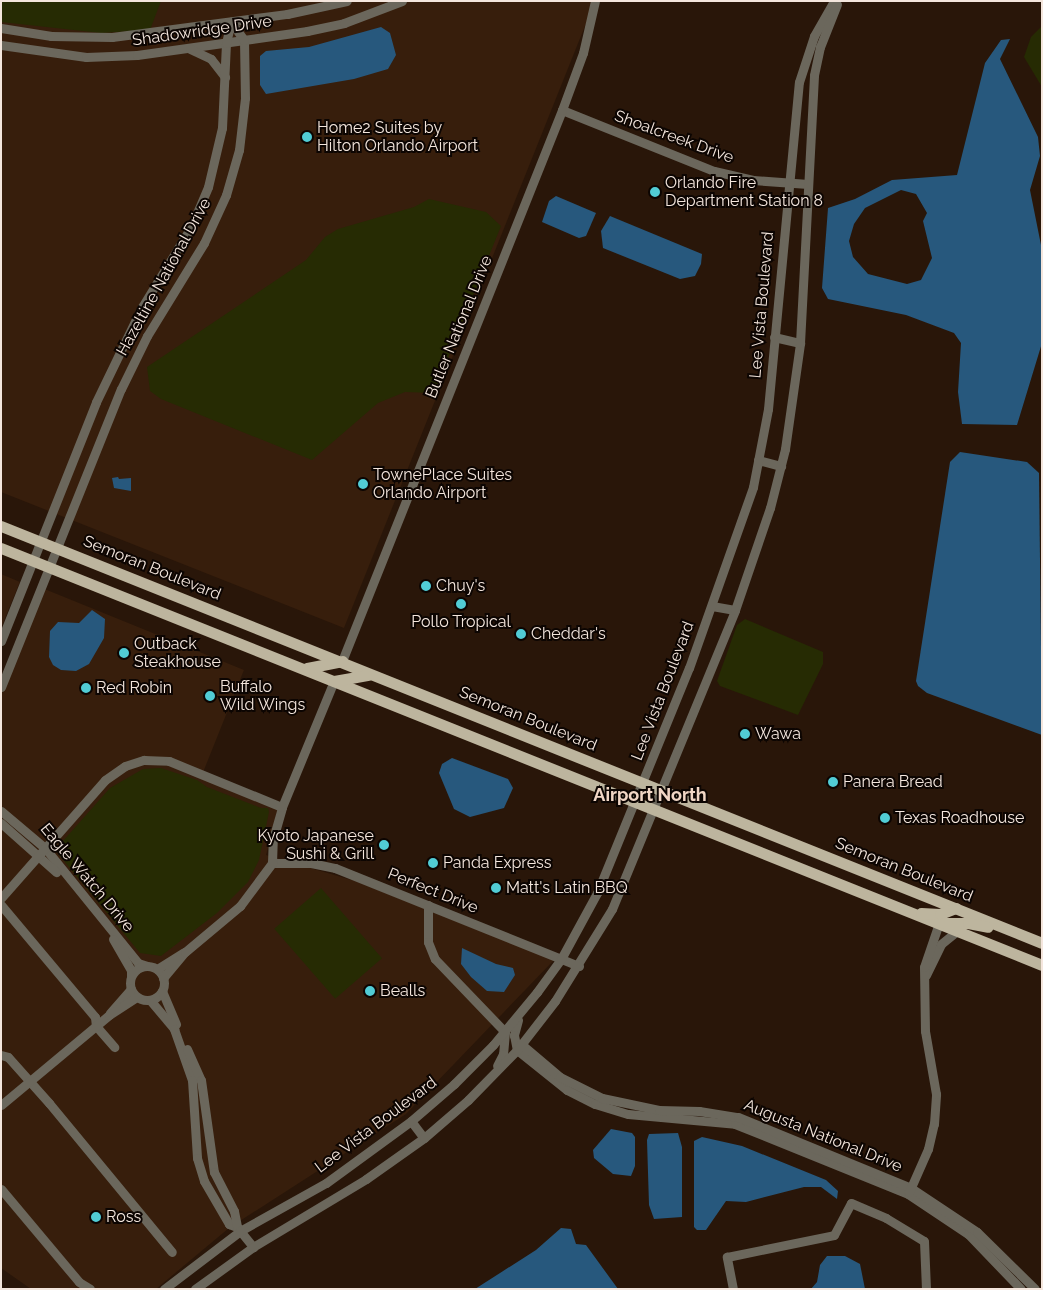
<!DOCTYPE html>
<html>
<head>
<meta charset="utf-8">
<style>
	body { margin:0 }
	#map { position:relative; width:1043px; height:1290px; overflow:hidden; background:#291609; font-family:Raleway,sans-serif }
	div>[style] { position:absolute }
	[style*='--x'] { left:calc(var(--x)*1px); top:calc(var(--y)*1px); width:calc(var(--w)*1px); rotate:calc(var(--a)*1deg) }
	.built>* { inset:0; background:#371e0c }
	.green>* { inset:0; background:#262b03; transform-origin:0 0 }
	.water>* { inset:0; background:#27587d }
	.minor>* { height:9px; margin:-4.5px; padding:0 4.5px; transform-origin:4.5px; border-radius:4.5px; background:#6b675c }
	.minor>.ring { margin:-4.5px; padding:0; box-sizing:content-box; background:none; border:9px solid #6b675c; border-radius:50% }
	.major>* { height:11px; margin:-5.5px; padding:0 5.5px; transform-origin:5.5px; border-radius:5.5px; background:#bdb59e }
	.dots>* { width:14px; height:14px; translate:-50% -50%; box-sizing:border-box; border:2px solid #0c0502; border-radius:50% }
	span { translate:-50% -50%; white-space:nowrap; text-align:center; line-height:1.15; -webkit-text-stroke:4px #0c0502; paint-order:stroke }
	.street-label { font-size:16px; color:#f4e6dd }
	.poi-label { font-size:16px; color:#f4e6dd }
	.left { translate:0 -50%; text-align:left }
	.right { translate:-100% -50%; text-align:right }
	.neighbourhood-label { font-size:18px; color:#f1d6c5; font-weight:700 }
	.frame { position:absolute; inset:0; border:2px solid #f4e6dd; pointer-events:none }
</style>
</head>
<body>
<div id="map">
	<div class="built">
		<i style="clip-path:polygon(1px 1px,595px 1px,344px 628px,1px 492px)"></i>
		<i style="clip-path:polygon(1px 574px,20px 582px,1px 628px)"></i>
		<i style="clip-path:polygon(42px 588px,244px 670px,202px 775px,278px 808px,266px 855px,355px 881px,554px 960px,406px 1114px,229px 1228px,156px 1289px,31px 1289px,1px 1268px,1px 693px)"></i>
	</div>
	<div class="green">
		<i style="clip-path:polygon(1px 1px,161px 1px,150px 30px,101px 33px,1px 22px)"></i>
		<i style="clip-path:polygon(1042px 26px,1042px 87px,1024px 57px,1031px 37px)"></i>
		<i style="clip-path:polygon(429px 199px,486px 212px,501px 226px,434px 393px,405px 392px,378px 403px,312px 460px,161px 399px,150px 391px,147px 367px,306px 260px,325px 237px,338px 229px,414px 207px)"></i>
		<i style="clip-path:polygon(745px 619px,823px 652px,823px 664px,798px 715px,720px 686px,717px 681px,737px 625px)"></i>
		<i style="clip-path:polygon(161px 768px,197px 780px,207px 787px,261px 808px,268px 808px,269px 812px,259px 860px,248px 882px,217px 913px,161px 956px,140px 953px,55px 850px,110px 788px,143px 769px)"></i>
		<i style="left:321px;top:888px;width:93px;height:62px;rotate:49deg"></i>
	</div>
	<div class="water">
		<i style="clip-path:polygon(381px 27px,390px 33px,396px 55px,388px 69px,354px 79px,266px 94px,260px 85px,260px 56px,266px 51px,309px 47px)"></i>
		<i style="clip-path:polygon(evenodd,1010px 39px,1000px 59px,1038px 137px,1040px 156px,1030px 190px,1042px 250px,1042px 343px,1017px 425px,962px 424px,958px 392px,961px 343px,954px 333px,906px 315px,828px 299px,822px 288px,828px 208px,855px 199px,892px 180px,957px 175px,985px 63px,1001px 40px,1010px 39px,901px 190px,916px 194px,927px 213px,923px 221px,932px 258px,921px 280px,907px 284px,868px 274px,853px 257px,849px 241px,854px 224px,865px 208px,901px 190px)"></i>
		<i style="clip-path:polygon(556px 196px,596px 213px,586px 236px,579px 238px,542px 222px,549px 201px)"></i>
		<i style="clip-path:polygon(610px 216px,702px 254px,701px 264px,695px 276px,680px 279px,603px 248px,601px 231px)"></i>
		<i style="clip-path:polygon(960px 452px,1027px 462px,1039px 473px,1042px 735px,927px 693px,918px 686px,916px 681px,950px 462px)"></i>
		<i style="clip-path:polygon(118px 477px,119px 479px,131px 478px,131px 491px,114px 488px,112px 478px)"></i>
		<i style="clip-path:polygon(92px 610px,105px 619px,104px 638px,89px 664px,76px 671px,61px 670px,53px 665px,49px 657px,50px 631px,58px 622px,79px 623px)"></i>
		<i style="clip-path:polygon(452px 758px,508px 779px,513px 788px,504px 808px,470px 817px,454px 809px,439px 773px,442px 764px)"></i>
		<i style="clip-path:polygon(462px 948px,496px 964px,513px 968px,515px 975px,504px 992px,487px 991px,471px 977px,461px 964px)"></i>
		<i style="clip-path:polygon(611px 1129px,632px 1133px,635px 1137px,635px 1166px,631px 1176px,613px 1174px,594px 1158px,593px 1150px)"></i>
		<i style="clip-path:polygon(678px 1133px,682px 1147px,682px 1217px,654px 1219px,649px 1205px,647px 1140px,649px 1134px)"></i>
		<i style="clip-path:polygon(702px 1137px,742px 1146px,826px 1180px,838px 1191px,837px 1199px,821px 1187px,804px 1187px,746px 1202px,726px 1201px,706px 1230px,697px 1230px,694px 1227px,694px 1141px)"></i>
		<i style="clip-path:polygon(561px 1228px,571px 1229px,576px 1244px,586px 1245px,618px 1289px,475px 1289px,536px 1250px)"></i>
		<i style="clip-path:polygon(827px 1256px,845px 1256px,860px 1264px,865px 1289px,811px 1289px,817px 1282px,820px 1265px)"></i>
	</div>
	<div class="minor">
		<i style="--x:1;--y:28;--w:51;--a:9.1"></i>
		<i style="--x:51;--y:36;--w:61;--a:0.9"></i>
		<i style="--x:112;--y:37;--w:177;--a:-7.5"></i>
		<i style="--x:287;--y:14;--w:61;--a:-12.2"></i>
		<i style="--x:1;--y:45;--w:86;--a:8"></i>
		<i style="--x:86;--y:57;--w:51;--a:-2.2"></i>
		<i style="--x:137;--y:55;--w:172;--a:-8"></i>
		<i style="--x:307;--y:31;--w:38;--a:-12"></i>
		<i style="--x:344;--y:23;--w:62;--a:-20.8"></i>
		<i style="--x:190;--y:49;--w:23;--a:25"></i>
		<i style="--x:211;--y:59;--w:23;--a:52"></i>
		<i style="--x:562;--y:110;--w:164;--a:21.9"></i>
		<i style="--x:714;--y:171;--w:40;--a:13"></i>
		<i style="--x:753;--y:180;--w:55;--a:4.2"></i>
		<i style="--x:774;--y:337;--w:27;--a:13"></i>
		<i style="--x:758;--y:460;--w:24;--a:15"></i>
		<i style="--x:712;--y:606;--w:23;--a:10"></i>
		<i style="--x:1;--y:641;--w:257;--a:-68.3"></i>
		<i style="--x:96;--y:402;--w:106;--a:-64.2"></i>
		<i style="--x:142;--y:307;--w:94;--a:-58.5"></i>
		<i style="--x:191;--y:227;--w:43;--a:-67"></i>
		<i style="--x:208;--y:187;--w:61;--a:-76.7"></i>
		<i style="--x:222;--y:128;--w:85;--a:-87.3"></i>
		<i style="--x:226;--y:43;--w:22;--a:-77"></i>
		<i style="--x:342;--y:661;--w:593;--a:-68.23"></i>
		<i style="--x:562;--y:110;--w:61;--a:-69.8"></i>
		<i style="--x:583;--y:53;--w:53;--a:-77"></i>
		<i style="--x:1;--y:687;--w:321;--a:-68.1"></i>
		<i style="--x:121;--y:389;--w:59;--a:-63.9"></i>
		<i style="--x:147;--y:336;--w:109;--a:-58.5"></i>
		<i style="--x:204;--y:243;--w:53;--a:-65.4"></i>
		<i style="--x:226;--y:195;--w:47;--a:-73.9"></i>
		<i style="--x:239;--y:150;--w:52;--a:-83.4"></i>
		<i style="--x:245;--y:98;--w:58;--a:-91"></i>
		<i style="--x:244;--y:40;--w:22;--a:-126"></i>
		<i style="--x:1;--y:811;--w:57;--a:40.1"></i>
		<i style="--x:45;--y:848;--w:148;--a:51"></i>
		<i style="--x:138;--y:963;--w:9;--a:18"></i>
		<i style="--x:1;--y:823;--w:74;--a:41.7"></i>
		<i style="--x:272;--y:863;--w:39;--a:0"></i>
		<i style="--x:311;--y:863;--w:25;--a:12"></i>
		<i style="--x:335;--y:868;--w:263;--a:21.9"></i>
		<i style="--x:272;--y:863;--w:24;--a:-88"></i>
		<i style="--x:273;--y:839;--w:33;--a:-74"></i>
		<i style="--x:282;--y:807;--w:136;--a:-67.6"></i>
		<i style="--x:1;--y:898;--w:157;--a:-48.6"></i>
		<i style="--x:105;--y:780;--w:24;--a:-35"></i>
		<i style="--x:125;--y:766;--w:20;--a:-18"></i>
		<i style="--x:144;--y:760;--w:25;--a:2"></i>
		<i style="--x:169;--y:761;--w:122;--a:22.2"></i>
		<i style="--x:1;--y:905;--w:146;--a:50"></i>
		<i style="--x:95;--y:1017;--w:9;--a:84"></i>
		<i style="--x:96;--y:1026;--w:28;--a:49"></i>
		<i style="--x:428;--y:905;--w:37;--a:90"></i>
		<i style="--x:428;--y:942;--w:18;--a:68"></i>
		<i style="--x:435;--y:959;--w:101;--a:46.2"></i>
		<i style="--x:505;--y:1032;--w:22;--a:95"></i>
		<i style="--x:503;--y:1054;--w:13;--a:117"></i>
		<i style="--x:113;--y:939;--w:36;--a:60"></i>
		<i style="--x:131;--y:970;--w:6;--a:90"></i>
		<i class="ring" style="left:130px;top:966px;width:25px;height:25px"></i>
		<i style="--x:157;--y:969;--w:31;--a:-32"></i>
		<i style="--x:926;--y:975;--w:34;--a:-64"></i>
		<i style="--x:941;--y:944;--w:21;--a:-39"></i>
		<i style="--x:163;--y:978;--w:34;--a:-50"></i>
		<i style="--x:185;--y:952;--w:72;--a:-39.9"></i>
		<i style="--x:240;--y:906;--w:54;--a:-53.3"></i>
		<i style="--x:162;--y:991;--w:36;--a:67"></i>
		<i style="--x:150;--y:1000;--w:38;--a:50"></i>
		<i style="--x:174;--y:1029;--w:54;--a:70.6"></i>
		<i style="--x:192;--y:1080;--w:78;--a:86.3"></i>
		<i style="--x:197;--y:1158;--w:24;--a:73"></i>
		<i style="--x:204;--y:1181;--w:50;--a:59.8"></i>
		<i style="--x:229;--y:1224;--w:9;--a:21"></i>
		<i style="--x:237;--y:1227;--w:26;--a:51"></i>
		<i style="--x:110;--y:1013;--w:32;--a:-49"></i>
		<i style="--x:518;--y:1020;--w:16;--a:105"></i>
		<i style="--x:514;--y:1035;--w:15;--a:79"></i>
		<i style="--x:517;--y:1050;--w:64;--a:38.7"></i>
		<i style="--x:567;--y:1090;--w:31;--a:27"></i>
		<i style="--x:595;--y:1104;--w:34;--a:17"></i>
		<i style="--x:628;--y:1114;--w:107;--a:5.3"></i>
		<i style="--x:735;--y:1124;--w:187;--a:22"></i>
		<i style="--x:908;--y:1194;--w:72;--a:33.7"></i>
		<i style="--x:968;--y:1234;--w:76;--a:46.1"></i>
		<i style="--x:521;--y:1044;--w:51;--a:40.2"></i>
		<i style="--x:560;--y:1077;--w:47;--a:26.6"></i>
		<i style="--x:602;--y:1098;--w:58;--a:11.9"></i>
		<i style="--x:659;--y:1110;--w:40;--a:1.4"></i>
		<i style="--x:699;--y:1111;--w:39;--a:9"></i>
		<i style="--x:738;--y:1117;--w:187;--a:22.3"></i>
		<i style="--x:911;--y:1188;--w:79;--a:33.7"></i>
		<i style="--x:977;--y:1232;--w:81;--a:44.5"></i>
		<i style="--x:187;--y:1049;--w:34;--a:66"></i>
		<i style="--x:201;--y:1080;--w:93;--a:82"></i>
		<i style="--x:214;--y:1172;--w:44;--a:62.9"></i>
		<i style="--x:234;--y:1211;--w:16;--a:79"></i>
		<i style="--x:1;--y:1055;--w:7;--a:16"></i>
		<i style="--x:8;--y:1057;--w:62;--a:48.3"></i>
		<i style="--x:49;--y:1103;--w:193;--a:50.5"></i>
		<i style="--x:1;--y:1105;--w:141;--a:-39.8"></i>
		<i style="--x:109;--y:1015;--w:33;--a:-33"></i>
		<i style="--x:411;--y:1121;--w:21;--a:53"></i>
		<i style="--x:1;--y:1189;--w:121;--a:50"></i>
		<i style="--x:79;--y:1282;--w:13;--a:32"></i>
		<i style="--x:909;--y:1192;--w:47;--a:-66.2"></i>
		<i style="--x:928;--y:1149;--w:26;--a:-77"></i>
		<i style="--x:934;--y:1124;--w:30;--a:-86"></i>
		<i style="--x:936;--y:1094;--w:64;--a:-99.9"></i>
		<i style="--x:925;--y:1031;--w:64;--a:-90.9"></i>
		<i style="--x:924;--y:967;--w:46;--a:-71.2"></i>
		<i style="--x:164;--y:1289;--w:96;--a:-37.3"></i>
		<i style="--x:240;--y:1231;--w:98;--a:-29.2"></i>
		<i style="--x:326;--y:1183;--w:105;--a:-36.1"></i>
		<i style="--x:411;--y:1121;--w:57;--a:-40.7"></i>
		<i style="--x:454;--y:1084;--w:55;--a:-45"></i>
		<i style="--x:493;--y:1045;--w:69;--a:-50.3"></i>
		<i style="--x:537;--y:992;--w:41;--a:-54"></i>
		<i style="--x:561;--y:959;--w:75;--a:-61.4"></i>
		<i style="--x:597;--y:893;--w:243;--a:-67.8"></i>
		<i style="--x:689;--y:668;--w:192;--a:-70.5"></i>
		<i style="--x:753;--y:487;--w:79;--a:-79.1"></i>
		<i style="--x:768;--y:409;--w:328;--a:-84.6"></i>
		<i style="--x:799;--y:82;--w:48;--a:-71.9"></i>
		<i style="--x:814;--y:36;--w:40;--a:-60.3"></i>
		<i style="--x:195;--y:1289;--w:72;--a:-35.9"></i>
		<i style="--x:253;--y:1247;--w:132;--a:-31"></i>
		<i style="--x:366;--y:1179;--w:71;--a:-35.3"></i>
		<i style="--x:424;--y:1138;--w:58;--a:-40.8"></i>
		<i style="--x:468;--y:1100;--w:70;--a:-45.6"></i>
		<i style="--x:517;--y:1050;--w:62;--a:-52.2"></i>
		<i style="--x:555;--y:1001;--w:108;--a:-58.2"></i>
		<i style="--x:612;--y:909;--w:323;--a:-67.6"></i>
		<i style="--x:735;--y:610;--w:108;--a:-71.1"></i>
		<i style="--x:770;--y:508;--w:61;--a:-75.7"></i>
		<i style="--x:785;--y:449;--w:107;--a:-81.9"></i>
		<i style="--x:800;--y:343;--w:268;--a:-87"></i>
		<i style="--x:814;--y:75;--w:29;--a:-78"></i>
		<i style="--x:820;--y:47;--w:46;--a:-68.4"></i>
		<i style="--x:733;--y:1289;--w:33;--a:-101"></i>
		<i style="--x:727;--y:1257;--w:109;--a:-11.6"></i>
		<i style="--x:834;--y:1235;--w:36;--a:-62"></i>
		<i style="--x:851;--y:1203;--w:38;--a:23"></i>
		<i style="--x:886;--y:1218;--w:44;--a:31.2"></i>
		<i style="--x:924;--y:1241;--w:48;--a:87.6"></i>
	</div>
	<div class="major">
		<i style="--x:1;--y:526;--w:1121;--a:21.83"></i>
		<i style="--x:1;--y:548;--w:1121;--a:21.83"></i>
		<i style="--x:307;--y:668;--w:36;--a:-11"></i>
		<i style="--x:334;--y:681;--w:35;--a:-10"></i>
		<i style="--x:921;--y:913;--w:19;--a:3"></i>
		<i style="--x:940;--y:914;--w:17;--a:-21"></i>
		<i style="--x:944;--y:923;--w:24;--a:0"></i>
		<i style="--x:968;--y:923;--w:20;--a:11"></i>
	</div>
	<div class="dots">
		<i style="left:307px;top:137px;background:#51ccd5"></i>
		<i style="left:655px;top:192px;background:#51ccd5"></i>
		<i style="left:363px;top:484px;background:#51ccd5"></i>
		<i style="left:426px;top:586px;background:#51ccd5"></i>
		<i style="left:461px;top:604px;background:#51ccd5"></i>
		<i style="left:521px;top:634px;background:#51ccd5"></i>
		<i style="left:124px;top:653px;background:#51ccd5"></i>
		<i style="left:86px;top:688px;background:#51ccd5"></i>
		<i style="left:210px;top:696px;background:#51ccd5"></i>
		<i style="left:745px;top:734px;background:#51ccd5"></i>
		<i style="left:833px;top:782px;background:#51ccd5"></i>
		<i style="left:885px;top:818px;background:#51ccd5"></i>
		<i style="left:384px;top:845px;background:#51ccd5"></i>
		<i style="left:433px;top:863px;background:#51ccd5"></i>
		<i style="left:496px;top:888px;background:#51ccd5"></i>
		<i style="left:370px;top:991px;background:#51ccd5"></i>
		<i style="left:96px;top:1217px;background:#51ccd5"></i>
	</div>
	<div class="street-label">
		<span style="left:202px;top:31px;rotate:-8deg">Shadowridge Drive</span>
		<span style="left:674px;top:137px;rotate:20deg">Shoalcreek Drive</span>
		<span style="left:164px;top:277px;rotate:-61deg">Hazeltine National Drive</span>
		<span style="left:762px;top:305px;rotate:-85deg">Lee Vista Boulevard</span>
		<span style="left:459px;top:327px;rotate:-68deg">Butler National Drive</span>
		<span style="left:152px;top:568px;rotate:22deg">Semoran Boulevard</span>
		<span style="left:663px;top:691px;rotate:-69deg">Lee Vista Boulevard</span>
		<span style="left:528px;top:719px;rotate:22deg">Semoran Boulevard</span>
		<span style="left:904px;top:870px;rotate:22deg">Semoran Boulevard</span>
		<span style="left:87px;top:878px;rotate:50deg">Eagle Watch Drive</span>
		<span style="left:433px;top:891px;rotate:22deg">Perfect Drive</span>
		<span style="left:376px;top:1125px;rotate:-37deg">Lee Vista Boulevard</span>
		<span style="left:823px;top:1136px;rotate:22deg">Augusta National Drive</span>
	</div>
	<div class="poi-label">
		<span class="left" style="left:317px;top:137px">Home2 Suites by<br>Hilton Orlando Airport</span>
		<span class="left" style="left:665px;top:192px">Orlando Fire<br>Department Station 8</span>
		<span class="left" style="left:373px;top:484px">TownePlace Suites<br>Orlando Airport</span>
		<span class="left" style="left:436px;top:586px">Chuy's</span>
		<span style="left:461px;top:622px">Pollo Tropical</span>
		<span class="left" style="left:531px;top:634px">Cheddar's</span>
		<span class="left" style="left:134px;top:653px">Outback<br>Steakhouse</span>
		<span class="left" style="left:220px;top:696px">Buffalo<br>Wild Wings</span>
		<span class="left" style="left:96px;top:688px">Red Robin</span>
		<span class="left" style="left:755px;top:734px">Wawa</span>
		<span class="left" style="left:843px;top:782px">Panera Bread</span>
		<span class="left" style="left:895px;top:818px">Texas Roadhouse</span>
		<span class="right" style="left:374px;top:845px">Kyoto Japanese<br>Sushi &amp; Grill</span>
		<span class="left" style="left:443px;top:863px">Panda Express</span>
		<span class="left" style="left:506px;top:888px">Matt's Latin BBQ</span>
		<span class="left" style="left:380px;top:991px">Bealls</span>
		<span class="left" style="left:106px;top:1217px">Ross</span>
	</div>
	<div class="neighbourhood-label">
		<span style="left:650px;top:795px">Airport North</span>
	</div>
	<div class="frame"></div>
</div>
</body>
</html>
